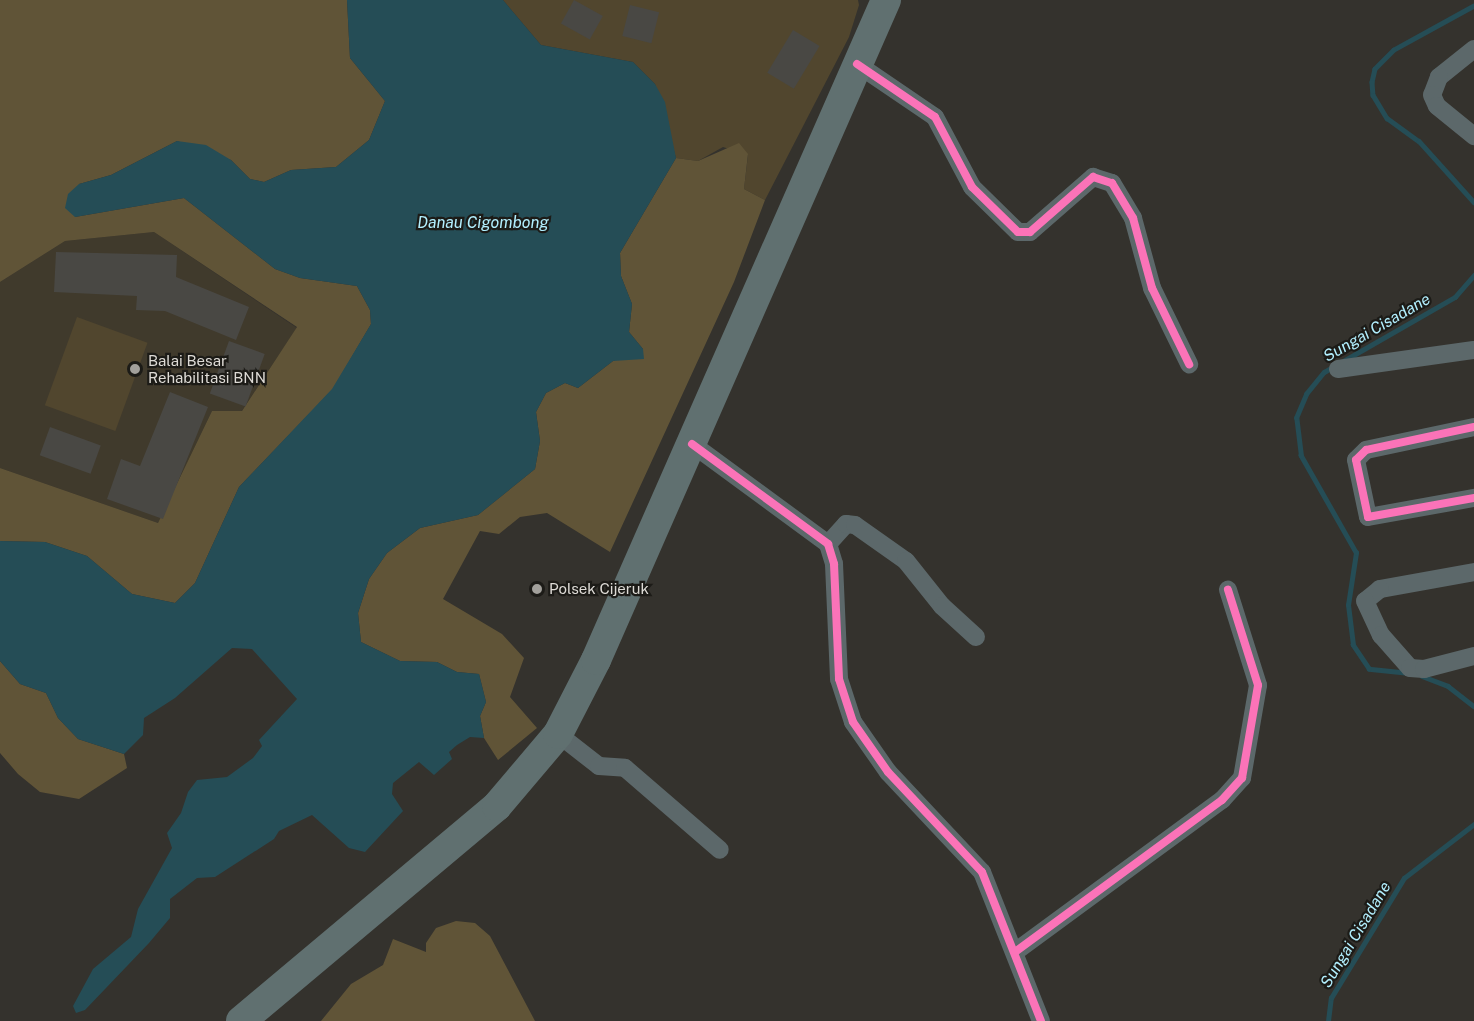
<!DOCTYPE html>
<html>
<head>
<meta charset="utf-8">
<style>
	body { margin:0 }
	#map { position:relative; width:1474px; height:1021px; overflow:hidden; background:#34322d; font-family:"Public Sans",sans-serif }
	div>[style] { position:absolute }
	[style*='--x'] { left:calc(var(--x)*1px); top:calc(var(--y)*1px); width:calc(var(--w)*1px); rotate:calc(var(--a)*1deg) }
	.built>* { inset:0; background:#403a2c }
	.green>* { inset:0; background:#51462e; transform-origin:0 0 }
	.forest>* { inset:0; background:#605437 }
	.water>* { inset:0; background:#254d56 }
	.stream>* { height:4.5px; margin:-2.25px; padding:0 2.25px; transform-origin:2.25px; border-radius:2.25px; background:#254d56 }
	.building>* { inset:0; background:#494844; transform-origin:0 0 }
	.minor>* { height:18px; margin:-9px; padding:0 9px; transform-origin:9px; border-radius:9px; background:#5c686a }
	.trunk>* { height:30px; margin:-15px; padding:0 15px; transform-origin:15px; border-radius:15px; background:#607070 }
	.cycleway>* { height:8px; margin:-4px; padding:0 4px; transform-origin:4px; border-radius:4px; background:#fb73b8 }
	.dots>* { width:16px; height:16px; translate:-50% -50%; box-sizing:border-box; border:3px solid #1c1b17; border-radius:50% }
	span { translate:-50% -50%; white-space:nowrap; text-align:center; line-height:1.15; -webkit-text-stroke:4.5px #1c1b17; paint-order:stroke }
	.poi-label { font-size:15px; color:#dedbd6 }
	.left { translate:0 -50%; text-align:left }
	.water-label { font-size:16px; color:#b2effe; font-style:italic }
</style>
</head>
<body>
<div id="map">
	<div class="built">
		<i style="clip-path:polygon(154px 232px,297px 328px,241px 412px,212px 411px,158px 523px,0 468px,0 282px,65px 241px)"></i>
	</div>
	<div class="green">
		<i style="clip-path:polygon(503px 0,858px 0,859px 5px,849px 37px,765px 200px,744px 189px,748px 155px,723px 147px,698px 161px,676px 158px,655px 84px,633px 62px,541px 45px)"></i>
		<i style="left:77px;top:317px;width:75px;height:94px;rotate:20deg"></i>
	</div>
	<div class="forest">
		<i style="clip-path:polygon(0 0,347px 0,350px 58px,385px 101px,369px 140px,336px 167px,291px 170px,264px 182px,250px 179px,231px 160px,177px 141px,111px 175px,79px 184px,75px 217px,184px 198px,275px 269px,300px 278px,357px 286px,370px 310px,371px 324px,333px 389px,239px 487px,195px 583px,175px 603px,132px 594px,87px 556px,45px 542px,0 541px,0 468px,158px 523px,212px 411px,242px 411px,297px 327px,154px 232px,65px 241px,0 282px)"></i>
		<i style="clip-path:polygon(739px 143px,748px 154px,744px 189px,765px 200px,734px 282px,610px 552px,547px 513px,520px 517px,499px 534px,480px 531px,443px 599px,502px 634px,524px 658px,510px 697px,537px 728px,498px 760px,484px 738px,480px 716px,486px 702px,479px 674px,457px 672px,437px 662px,400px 661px,361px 642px,358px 613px,369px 579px,387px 553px,420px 528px,478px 515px,535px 469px,540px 441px,536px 412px,546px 393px,565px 383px,578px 388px,613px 361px,643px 349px,629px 332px,632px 304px,621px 276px,620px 253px,676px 158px,698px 161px)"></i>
		<i style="clip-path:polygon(0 661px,20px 684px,46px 693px,58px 718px,78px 739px,124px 754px,127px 768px,79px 799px,40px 792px,18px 774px,0 753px)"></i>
		<i style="clip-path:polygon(456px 921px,475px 923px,490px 936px,535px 1021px,321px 1021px,351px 984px,383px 965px,393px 939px,426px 952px,426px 943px,436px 928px)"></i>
	</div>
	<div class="water">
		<i style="clip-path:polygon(347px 0,503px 0,541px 45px,633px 62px,655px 84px,665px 102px,676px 158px,620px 253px,621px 276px,632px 304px,629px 332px,643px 349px,644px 359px,613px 361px,578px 388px,565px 383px,546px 393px,536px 412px,540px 441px,535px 469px,478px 515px,420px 528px,387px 553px,369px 579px,358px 613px,361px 642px,400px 661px,437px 662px,457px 672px,479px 674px,486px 702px,480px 716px,484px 738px,470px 737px,457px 745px,449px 752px,452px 759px,434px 775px,419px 762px,393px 783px,392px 794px,403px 811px,365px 852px,349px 848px,312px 815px,279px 831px,274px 839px,215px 877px,197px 878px,170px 899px,170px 918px,149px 943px,85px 1010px,76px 1013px,73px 1006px,93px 969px,131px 937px,138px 909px,172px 848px,167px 833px,181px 813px,188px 792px,197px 780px,227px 777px,253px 758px,262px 746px,259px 740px,297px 699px,252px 649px,232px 648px,175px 698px,144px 718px,143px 735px,124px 754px,78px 739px,58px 718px,46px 693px,20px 684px,0 661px,0 541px,45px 542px,87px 556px,132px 594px,175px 603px,195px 583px,239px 487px,332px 389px,371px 324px,370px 310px,357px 286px,300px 278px,275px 269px,184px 198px,75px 217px,65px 208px,68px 194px,79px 184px,111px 175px,177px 141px,206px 145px,231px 160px,250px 179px,264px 182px,291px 170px,336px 167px,369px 140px,385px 101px,350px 58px)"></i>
	</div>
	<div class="stream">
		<i style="--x:1474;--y:6;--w:91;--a:151.2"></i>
		<i style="--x:1394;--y:50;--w:27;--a:135"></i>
		<i style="--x:1375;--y:69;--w:13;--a:103"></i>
		<i style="--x:1372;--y:82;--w:13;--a:86"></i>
		<i style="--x:1373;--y:95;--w:27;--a:59"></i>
		<i style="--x:1387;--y:118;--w:39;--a:36"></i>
		<i style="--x:1419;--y:141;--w:82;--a:48"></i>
		<i style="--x:1405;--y:673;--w:36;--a:-174"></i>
		<i style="--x:1369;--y:669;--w:29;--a:-124"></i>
		<i style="--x:1353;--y:645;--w:40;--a:-97.1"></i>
		<i style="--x:1348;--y:605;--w:53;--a:-81.3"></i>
		<i style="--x:1356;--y:553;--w:112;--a:-119.6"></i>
		<i style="--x:1301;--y:456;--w:38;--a:-97"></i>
		<i style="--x:1296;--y:418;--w:26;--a:-67"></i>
		<i style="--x:1306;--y:394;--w:28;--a:-51"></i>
		<i style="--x:1324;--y:372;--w:151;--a:-29.8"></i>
		<i style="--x:1455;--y:297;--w:29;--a:-49"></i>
		<i style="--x:1422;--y:676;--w:28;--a:21"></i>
		<i style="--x:1448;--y:686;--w:33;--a:38"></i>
		<i style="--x:1328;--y:1021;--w:23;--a:-83"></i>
		<i style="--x:1331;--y:998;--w:140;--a:-58.7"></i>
		<i style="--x:1404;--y:878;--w:88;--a:-37.6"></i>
	</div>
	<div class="building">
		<i style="left:574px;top:0;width:33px;height:27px;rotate:29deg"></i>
		<i style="left:630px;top:5px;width:30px;height:32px;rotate:14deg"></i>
		<i style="left:793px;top:30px;width:31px;height:50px;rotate:31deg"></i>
		<i style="clip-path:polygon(56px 252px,177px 255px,176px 277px,249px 307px,236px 340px,165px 311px,136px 310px,137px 296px,54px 292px)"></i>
		<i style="left:229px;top:341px;width:38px;height:56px;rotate:20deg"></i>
		<i style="clip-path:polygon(170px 392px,208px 407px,163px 519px,107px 499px,121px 459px,140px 466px)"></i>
		<i style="left:50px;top:427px;width:54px;height:30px;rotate:20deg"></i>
	</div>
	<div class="minor">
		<i style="--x:1474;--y:49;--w:45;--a:141.3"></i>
		<i style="--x:1439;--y:77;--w:19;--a:111"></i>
		<i style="--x:1432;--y:95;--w:12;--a:66"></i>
		<i style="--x:1437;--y:106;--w:48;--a:39"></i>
		<i style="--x:857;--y:64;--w:94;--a:34.2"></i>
		<i style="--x:935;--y:117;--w:79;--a:62.1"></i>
		<i style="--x:972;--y:187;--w:64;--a:44.4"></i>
		<i style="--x:1018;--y:232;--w:12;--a:0"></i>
		<i style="--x:1030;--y:232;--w:84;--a:-41.1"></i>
		<i style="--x:1093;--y:177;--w:20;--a:18"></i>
		<i style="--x:1112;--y:183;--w:41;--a:59"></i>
		<i style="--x:1133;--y:218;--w:73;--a:74.8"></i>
		<i style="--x:1152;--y:288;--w:85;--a:64"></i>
		<i style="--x:1338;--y:369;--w:137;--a:-8"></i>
		<i style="--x:1474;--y:427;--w:110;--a:168"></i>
		<i style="--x:1366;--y:450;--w:14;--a:135"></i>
		<i style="--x:1356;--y:460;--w:58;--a:78.1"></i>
		<i style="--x:1368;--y:517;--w:108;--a:-10.2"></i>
		<i style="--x:692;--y:444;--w:169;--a:36.3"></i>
		<i style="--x:828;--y:544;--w:21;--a:73"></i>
		<i style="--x:834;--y:564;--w:115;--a:87.5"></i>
		<i style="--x:839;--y:679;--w:45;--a:72"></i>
		<i style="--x:853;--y:722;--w:61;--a:55"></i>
		<i style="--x:888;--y:772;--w:137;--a:46.8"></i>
		<i style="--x:982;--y:872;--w:160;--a:68.4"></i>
		<i style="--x:828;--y:544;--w:27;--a:-48"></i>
		<i style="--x:846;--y:524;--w:9;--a:6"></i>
		<i style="--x:855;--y:525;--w:62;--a:35.2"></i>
		<i style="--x:906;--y:561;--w:58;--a:51.3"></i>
		<i style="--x:942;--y:606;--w:46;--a:42.4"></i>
		<i style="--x:1474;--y:572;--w:96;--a:169.7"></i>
		<i style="--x:1380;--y:589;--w:19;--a:141"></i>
		<i style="--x:1365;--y:601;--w:38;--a:65"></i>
		<i style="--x:1381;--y:635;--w:44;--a:48.7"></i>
		<i style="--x:1410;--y:668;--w:14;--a:4"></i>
		<i style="--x:1424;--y:669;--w:52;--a:-14.6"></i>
		<i style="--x:558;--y:734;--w:52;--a:38"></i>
		<i style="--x:599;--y:766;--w:26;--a:4"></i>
		<i style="--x:625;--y:768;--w:125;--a:40.8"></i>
		<i style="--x:1015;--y:952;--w:257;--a:-36.3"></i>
		<i style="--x:1222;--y:800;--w:30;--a:-48"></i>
		<i style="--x:1242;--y:778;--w:94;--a:-80.2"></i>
		<i style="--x:1258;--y:685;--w:100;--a:-107.5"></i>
	</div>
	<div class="trunk">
		<i style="--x:241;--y:1021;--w:334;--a:-40"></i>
		<i style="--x:497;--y:806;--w:94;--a:-49.7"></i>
		<i style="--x:558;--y:734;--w:83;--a:-62.8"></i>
		<i style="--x:596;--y:660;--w:721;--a:-66.28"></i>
	</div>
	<div class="cycleway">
		<i style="--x:857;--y:64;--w:94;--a:34.2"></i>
		<i style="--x:935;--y:117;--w:79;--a:62.1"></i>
		<i style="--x:972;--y:187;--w:64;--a:44.4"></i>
		<i style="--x:1018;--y:232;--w:12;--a:0"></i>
		<i style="--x:1030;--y:232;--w:84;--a:-41.1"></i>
		<i style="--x:1093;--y:177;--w:20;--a:18"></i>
		<i style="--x:1112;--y:183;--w:41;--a:59"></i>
		<i style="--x:1133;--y:218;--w:73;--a:74.8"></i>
		<i style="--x:1152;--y:288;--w:85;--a:64"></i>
		<i style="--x:1474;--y:427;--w:110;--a:168"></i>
		<i style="--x:1366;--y:450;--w:14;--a:135"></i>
		<i style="--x:1356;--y:460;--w:58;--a:78.1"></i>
		<i style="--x:1368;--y:517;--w:108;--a:-10.2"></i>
		<i style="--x:692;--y:444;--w:169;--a:36.3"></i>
		<i style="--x:828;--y:544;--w:21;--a:73"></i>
		<i style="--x:834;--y:564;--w:115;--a:87.5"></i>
		<i style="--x:839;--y:679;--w:45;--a:72"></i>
		<i style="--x:853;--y:722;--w:61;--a:55"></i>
		<i style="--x:888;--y:772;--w:137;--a:46.8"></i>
		<i style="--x:982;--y:872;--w:160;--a:68.4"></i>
		<i style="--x:1015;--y:952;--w:257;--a:-36.3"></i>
		<i style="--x:1222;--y:800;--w:30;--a:-48"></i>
		<i style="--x:1242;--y:778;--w:94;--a:-80.2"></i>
		<i style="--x:1258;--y:685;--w:100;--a:-107.5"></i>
	</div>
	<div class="dots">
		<i style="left:135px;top:369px;background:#a2a09b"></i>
		<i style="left:537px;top:589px;background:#a2a09b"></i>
	</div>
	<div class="poi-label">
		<span class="left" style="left:148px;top:369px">Balai Besar<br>Rehabilitasi BNN</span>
		<span class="left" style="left:549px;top:589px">Polsek Cijeruk</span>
	</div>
	<div class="water-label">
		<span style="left:483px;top:223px">Danau Cigombong</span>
		<span style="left:1377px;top:328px;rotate:-30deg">Sungai Cisadane</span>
		<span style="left:1356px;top:935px;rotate:-59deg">Sungai Cisadane</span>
	</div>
</div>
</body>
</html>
